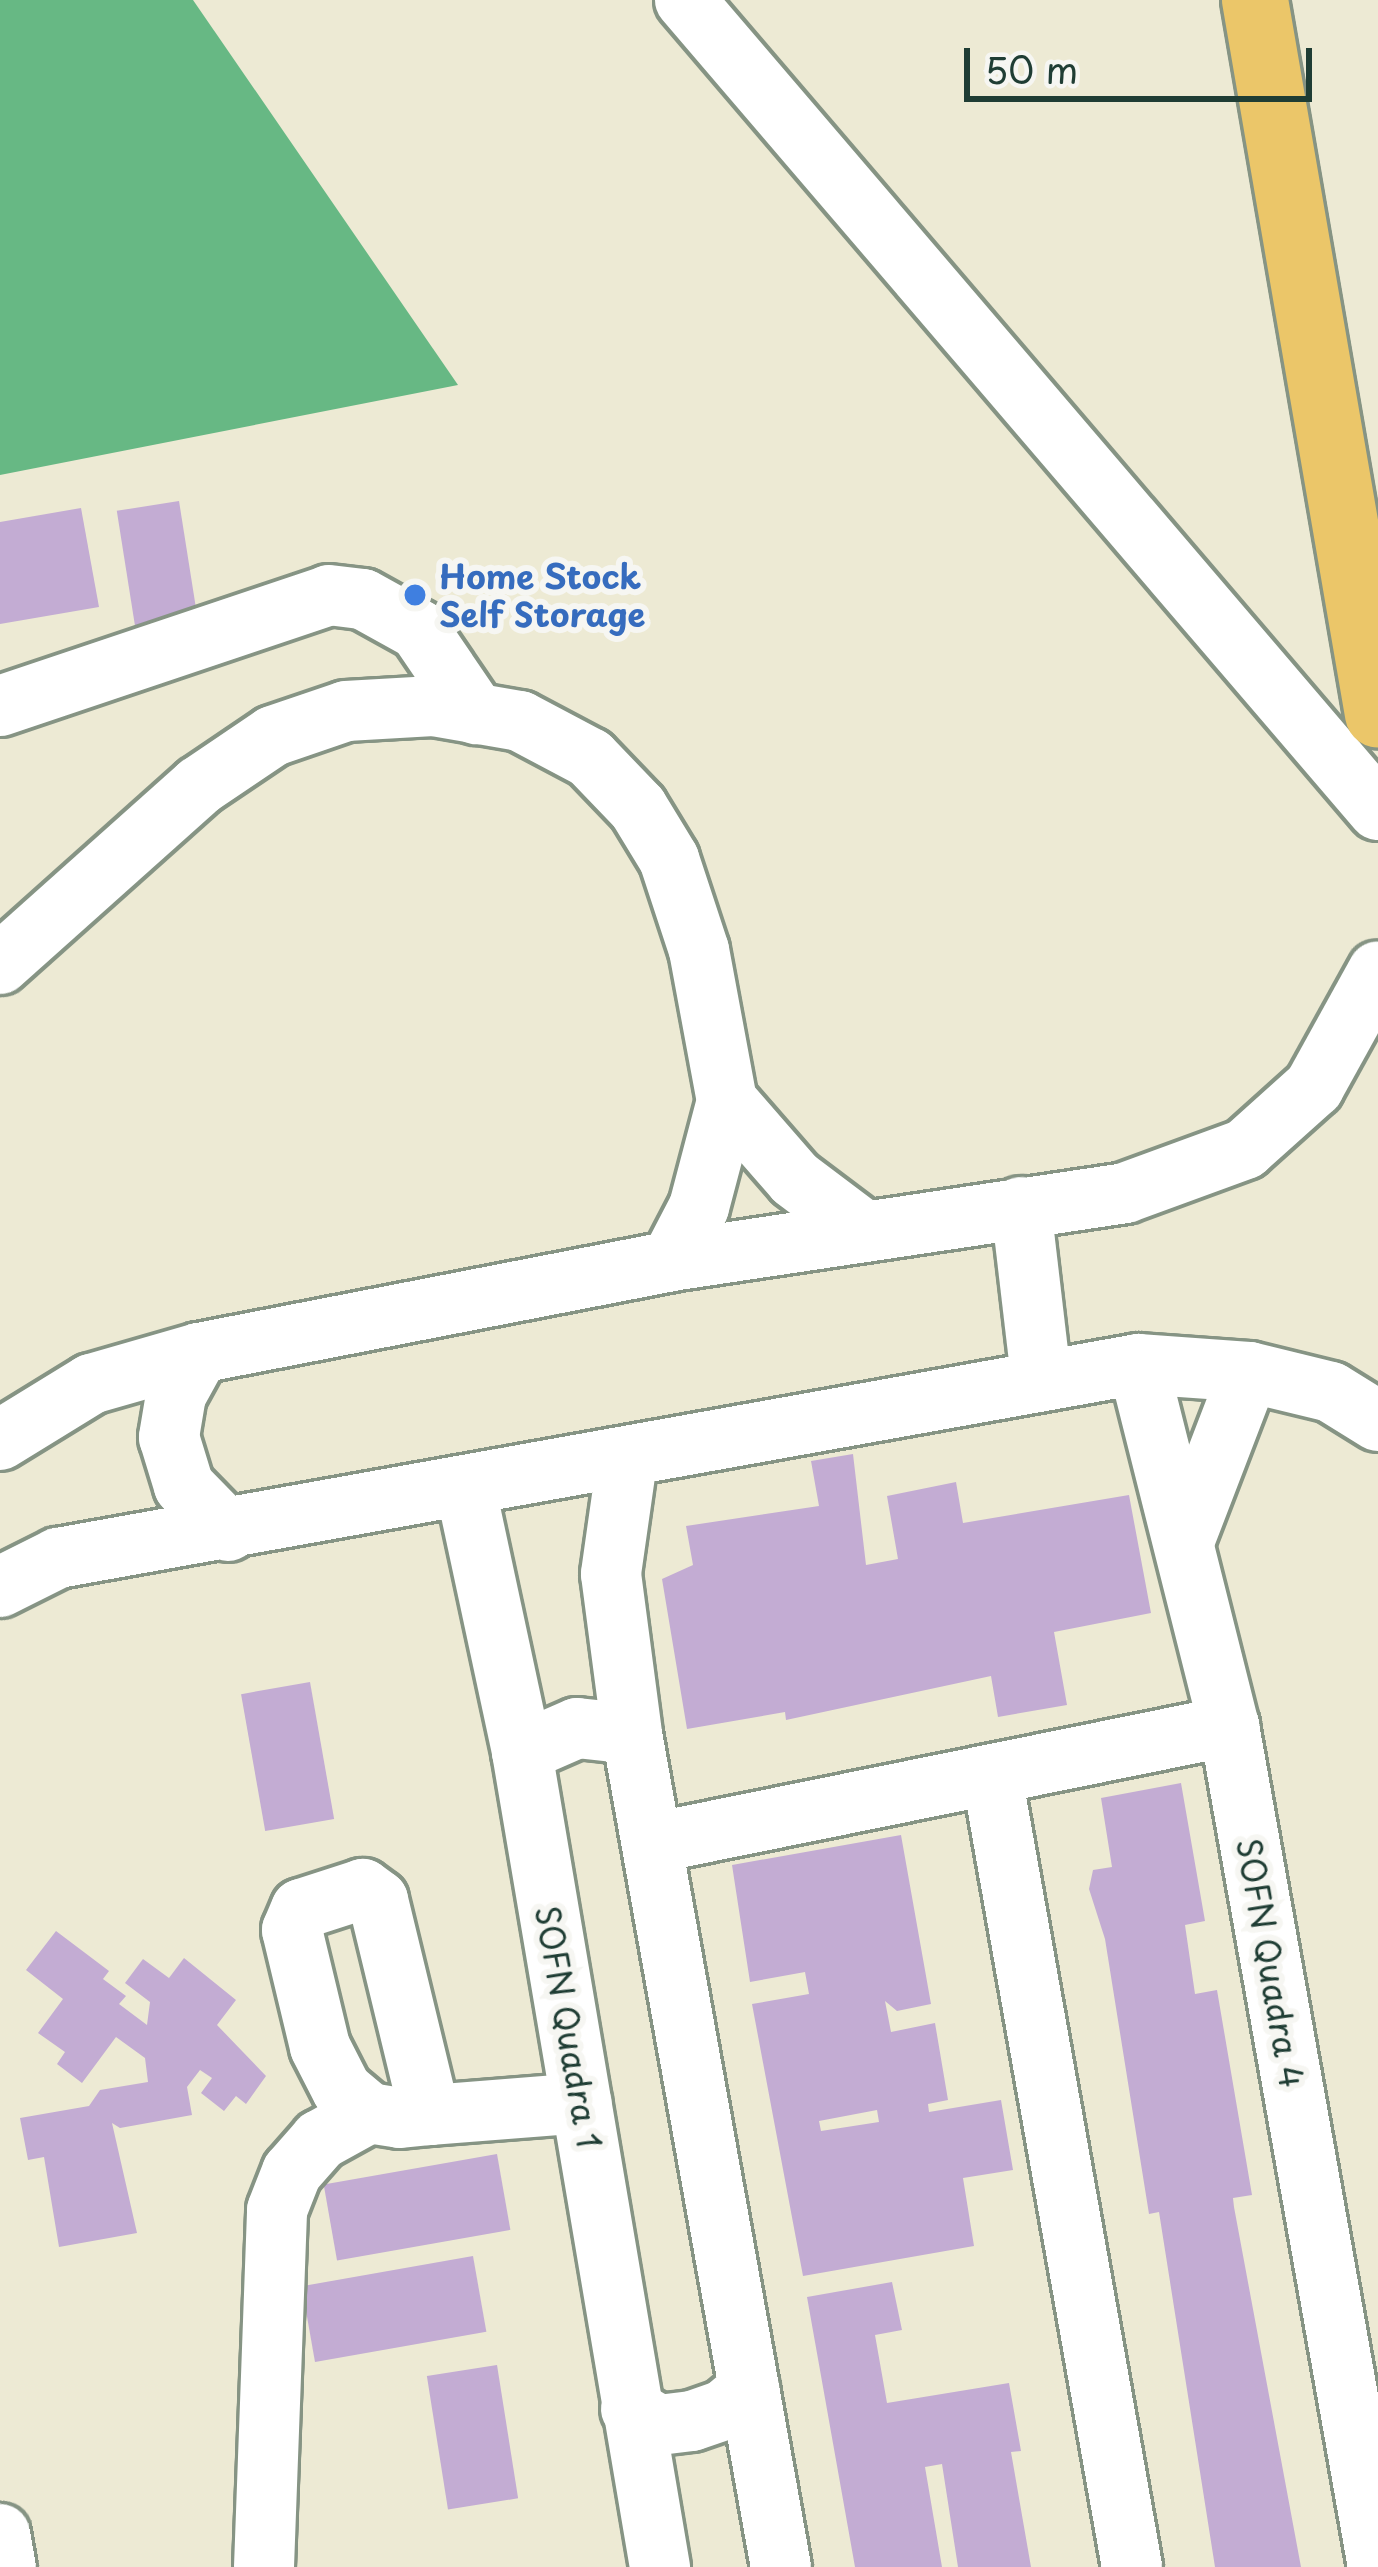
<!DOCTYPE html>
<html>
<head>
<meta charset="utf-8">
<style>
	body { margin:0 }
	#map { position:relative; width:1378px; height:2567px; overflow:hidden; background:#edead4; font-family:"Playpen Sans",sans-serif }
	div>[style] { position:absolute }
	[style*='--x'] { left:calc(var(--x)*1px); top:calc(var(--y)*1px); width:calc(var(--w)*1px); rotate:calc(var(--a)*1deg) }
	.forest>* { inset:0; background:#67b884 }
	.building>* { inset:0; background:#c3acd3; transform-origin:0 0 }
	.roads { filter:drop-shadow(3px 0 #869484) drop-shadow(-3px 0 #869484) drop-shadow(0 3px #869484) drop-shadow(0 -3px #869484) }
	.minor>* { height:60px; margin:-30px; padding:0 30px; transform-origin:30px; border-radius:30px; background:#fff }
	.highway>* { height:66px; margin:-33px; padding:0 33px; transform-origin:33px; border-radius:33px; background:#ebc669 }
	.dots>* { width:33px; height:33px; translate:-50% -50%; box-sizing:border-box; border:6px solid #f6f6f2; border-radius:50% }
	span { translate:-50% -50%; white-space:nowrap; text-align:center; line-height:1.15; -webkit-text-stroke:12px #f6f6f2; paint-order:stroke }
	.shop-label { font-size:33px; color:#366cbe; font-weight:700 }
	.left { translate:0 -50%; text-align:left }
	.street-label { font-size:33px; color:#1f3d34 }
	.scale { position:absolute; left:964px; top:48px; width:348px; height:54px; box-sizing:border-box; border:6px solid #1f3d34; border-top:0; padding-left:15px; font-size:36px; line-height:42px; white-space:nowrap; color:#1f3d34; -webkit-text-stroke:9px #f6f6f2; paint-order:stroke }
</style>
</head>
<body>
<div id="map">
	<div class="forest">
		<i style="clip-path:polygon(0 0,193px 0,458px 385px,0 475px)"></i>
	</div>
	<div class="building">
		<i style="left:179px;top:501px;width:122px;height:63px;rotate:81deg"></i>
		<i style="clip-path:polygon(81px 508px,99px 607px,0 624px,0 522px)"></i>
		<i style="clip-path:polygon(853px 1454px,866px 1565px,898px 1559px,887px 1496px,956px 1482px,963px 1523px,1129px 1495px,1151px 1613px,1054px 1632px,1067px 1705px,998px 1717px,991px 1676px,786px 1720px,785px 1712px,687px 1729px,662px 1579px,693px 1565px,686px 1526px,819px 1506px,811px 1461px)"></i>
		<i style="left:310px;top:1682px;width:139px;height:70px;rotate:80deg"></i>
		<i style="clip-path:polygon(1181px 1783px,1205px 1921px,1185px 1925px,1195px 1994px,1217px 1990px,1252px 2195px,1233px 2198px,1234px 2207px,1301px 2567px,1215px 2567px,1159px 2212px,1149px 2214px,1105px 1939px,1089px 1889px,1093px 1870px,1112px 1867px,1101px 1798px)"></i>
		<i style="clip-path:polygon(evenodd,901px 1835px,931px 2004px,897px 2011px,885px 2001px,891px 2032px,935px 2023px,948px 2100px,928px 2104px,929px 2112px,1001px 2100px,1013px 2170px,963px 2178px,974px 2246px,803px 2276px,752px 2004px,809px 1994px,805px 1972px,750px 1982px,732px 1865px,901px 1835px,877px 2110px,879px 2122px,821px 2131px,819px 2121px,877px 2110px)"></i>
		<i style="clip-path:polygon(56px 1931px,109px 1971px,103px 1979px,126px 1996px,119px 2004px,147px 2025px,150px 2002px,125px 1983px,143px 1959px,169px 1978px,184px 1958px,236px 2000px,217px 2025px,266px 2076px,246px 2104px,236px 2096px,224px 2111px,201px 2093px,212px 2078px,200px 2070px,187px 2087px,192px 2115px,120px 2128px,112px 2123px,137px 2233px,59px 2247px,44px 2157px,28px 2160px,20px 2118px,89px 2106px,100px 2090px,148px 2082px,145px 2058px,116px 2037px,82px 2083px,57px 2064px,65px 2052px,38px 2033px,63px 1999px,26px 1970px)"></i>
		<i style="left:497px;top:2154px;width:77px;height:176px;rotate:80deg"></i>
		<i style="left:473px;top:2256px;width:77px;height:174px;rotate:80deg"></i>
		<i style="clip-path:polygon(892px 2282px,902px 2330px,875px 2335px,887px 2403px,1009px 2383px,1021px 2451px,1011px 2452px,1031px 2567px,958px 2567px,942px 2464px,925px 2467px,942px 2567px,855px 2567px,807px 2297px)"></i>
		<i style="left:497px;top:2365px;width:135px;height:71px;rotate:81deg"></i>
	</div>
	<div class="roads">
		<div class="minor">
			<i style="--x:685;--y:0;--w:1066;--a:49.45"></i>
			<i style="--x:0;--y:706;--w:347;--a:-18.6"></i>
			<i style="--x:329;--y:595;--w:34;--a:7"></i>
			<i style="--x:363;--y:599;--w:64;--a:29"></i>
			<i style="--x:419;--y:630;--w:102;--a:55.8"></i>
			<i style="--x:0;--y:964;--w:267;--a:-41.8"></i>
			<i style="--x:199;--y:786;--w:89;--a:-34"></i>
			<i style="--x:273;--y:736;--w:77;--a:-18.9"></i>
			<i style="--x:346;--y:711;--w:87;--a:-3.3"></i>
			<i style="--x:433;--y:706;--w:88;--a:9.8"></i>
			<i style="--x:520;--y:721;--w:79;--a:27.9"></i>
			<i style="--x:590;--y:758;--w:69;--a:46.2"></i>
			<i style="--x:638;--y:808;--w:60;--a:58.7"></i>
			<i style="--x:669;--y:859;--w:96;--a:71.8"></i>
			<i style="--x:699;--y:950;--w:154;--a:79.5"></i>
			<i style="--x:727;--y:1101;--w:110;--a:104.8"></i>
			<i style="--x:699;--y:1207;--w:61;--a:117.4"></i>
			<i style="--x:727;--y:1101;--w:103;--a:48.9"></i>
			<i style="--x:795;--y:1179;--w:86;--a:37"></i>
			<i style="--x:1021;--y:1207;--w:172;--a:83.3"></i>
			<i style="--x:199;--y:1353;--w:48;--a:118.7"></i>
			<i style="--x:176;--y:1395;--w:43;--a:99.5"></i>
			<i style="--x:169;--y:1437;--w:51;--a:73"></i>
			<i style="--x:184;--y:1486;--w:63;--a:45.6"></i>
			<i style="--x:1138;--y:1364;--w:373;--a:75.9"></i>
			<i style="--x:1229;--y:1726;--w:854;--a:79.95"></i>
			<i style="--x:0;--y:1440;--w:107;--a:-31.6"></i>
			<i style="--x:91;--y:1384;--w:112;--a:-16"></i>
			<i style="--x:199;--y:1353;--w:481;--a:-11"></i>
			<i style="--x:671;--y:1261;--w:459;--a:-8.5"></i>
			<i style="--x:1125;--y:1193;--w:128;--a:-20.1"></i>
			<i style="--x:1245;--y:1149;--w:93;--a:-41.9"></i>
			<i style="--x:1314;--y:1087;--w:132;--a:-61.1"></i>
			<i style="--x:627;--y:1461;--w:114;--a:98.1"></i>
			<i style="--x:611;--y:1574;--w:161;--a:82.5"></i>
			<i style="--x:632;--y:1734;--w:846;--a:79.86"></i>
			<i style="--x:466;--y:1490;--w:268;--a:77.9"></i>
			<i style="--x:522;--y:1752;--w:827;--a:80.39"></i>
			<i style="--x:1185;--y:1539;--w:179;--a:-69"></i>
			<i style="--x:0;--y:1587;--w:65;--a:-26.6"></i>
			<i style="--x:58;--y:1558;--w:1097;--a:-10.18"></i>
			<i style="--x:1138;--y:1364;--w:111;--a:4.1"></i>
			<i style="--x:1249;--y:1372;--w:84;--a:13.7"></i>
			<i style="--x:1331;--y:1392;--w:55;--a:31.7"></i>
			<i style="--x:522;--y:1752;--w:60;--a:-23.6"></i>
			<i style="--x:577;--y:1728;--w:55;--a:6.2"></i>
			<i style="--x:992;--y:1776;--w:803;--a:79.96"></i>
			<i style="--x:653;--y:1843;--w:588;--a:-11.48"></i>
			<i style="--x:430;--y:2115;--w:221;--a:-103.6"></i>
			<i style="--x:378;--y:1900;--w:19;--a:-144"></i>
			<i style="--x:363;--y:1889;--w:65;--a:162.1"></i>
			<i style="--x:301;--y:1909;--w:23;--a:113"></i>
			<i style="--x:292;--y:1930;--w:120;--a:76.5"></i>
			<i style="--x:320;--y:2047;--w:48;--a:62.9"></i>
			<i style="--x:342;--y:2090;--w:35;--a:40"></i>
			<i style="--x:369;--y:2113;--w:31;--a:9"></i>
			<i style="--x:400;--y:2118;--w:30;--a:-6"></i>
			<i style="--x:430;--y:2115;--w:152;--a:-4.5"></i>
			<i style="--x:631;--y:2409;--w:32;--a:30"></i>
			<i style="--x:659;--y:2425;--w:33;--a:-7"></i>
			<i style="--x:692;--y:2421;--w:34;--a:-19"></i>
			<i style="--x:724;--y:2410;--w:33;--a:-40"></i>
			<i style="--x:0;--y:2534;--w:34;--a:80"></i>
			<i style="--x:264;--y:2567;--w:357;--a:-87.9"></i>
			<i style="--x:277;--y:2210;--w:41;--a:-68.5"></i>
			<i style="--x:292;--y:2172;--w:43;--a:-48.8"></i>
			<i style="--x:320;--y:2140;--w:56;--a:-28.9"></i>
		</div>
		<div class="highway">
			<i style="--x:1255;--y:0;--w:725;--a:80.23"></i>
		</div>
	</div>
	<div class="dots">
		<i style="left:415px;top:595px;background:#3f7fe0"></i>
	</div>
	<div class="shop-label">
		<span class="left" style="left:439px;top:595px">Home Stock<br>Self Storage</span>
	</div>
	<div class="street-label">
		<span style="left:1271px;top:1963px;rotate:80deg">SOFN Quadra 4</span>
		<span style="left:569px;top:2027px;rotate:80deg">SOFN Quadra 1</span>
	</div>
	<div class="scale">50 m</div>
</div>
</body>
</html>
